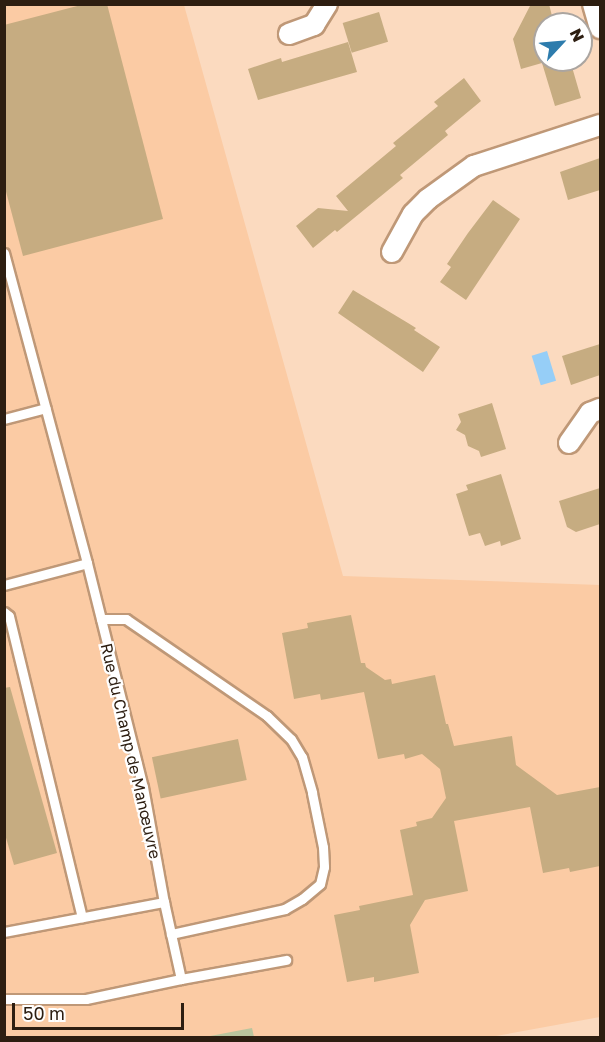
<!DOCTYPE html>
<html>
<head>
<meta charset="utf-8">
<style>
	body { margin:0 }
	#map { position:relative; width:605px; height:1042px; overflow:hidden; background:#fbdabf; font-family:"Golos Text",sans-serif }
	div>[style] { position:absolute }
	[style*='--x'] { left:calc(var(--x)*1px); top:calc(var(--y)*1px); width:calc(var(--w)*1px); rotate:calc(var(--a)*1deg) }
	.built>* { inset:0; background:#fbcba4 }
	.green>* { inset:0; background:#bac59e }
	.water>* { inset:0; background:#96cef7; transform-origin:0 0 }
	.building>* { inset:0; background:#c6ac81; transform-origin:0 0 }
	.roads { filter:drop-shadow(2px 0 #bf9877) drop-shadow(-2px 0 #bf9877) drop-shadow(0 2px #bf9877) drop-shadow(0 -2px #bf9877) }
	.service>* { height:9px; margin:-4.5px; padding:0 4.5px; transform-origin:4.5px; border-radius:4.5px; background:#fff }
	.minor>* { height:20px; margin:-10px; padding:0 10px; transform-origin:10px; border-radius:10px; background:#fff }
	span { translate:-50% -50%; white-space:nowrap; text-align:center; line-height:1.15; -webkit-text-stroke:4.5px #fff; paint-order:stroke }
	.street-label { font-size:16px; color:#2d1e11 }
	.frame { position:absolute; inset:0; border:6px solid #2d1e11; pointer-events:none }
	.north { position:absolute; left:533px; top:12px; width:60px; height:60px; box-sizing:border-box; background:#fff; border:2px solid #aba5a0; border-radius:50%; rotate:64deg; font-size:16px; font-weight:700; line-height:24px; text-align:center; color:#2d1e11 }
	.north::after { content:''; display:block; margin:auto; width:21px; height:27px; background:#2d7cad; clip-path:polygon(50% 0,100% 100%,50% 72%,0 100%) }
	.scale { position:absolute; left:12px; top:1003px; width:172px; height:27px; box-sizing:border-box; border:3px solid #2d1e11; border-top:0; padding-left:8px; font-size:18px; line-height:21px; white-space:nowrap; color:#2d1e11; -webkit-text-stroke:4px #fff; paint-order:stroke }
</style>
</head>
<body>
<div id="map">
	<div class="built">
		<i style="clip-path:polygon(5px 5px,184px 5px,343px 576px,600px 585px,600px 1017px,485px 1038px,5px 1038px)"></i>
	</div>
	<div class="green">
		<i style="clip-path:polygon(252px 1028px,254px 1037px,205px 1037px)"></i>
	</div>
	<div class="water">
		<i style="left:547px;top:351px;width:31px;height:16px;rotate:73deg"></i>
	</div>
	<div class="building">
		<i style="clip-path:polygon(85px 4px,107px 4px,163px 219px,23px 256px,4px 184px,4px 25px)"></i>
		<i style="clip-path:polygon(531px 4px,549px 4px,554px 24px,545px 24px,545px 60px,570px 60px,581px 98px,555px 106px,542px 63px,521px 69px,513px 39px)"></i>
		<i style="left:379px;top:12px;width:31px;height:38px;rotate:73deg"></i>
		<i style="clip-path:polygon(348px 42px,357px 72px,258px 100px,248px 69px,281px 58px,282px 62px)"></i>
		<i style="clip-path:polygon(464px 78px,481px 101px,445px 131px,448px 135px,400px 175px,403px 178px,337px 232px,335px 230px,313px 248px,296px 226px,318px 208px,348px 211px,336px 196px,396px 146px,393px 143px,438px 106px,434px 102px)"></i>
		<i style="clip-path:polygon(600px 158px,600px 190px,568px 200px,560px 172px)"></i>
		<i style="clip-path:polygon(493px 200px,520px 219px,466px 300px,440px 282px,451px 267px,447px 264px,468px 233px)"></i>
		<i style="clip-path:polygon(353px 290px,408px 323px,416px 328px,414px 330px,440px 347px,423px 372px,338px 313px)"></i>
		<i style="clip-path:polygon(600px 344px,600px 375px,571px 385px,562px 356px)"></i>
		<i style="clip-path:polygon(492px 403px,506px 449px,481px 457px,479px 451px,468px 446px,465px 435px,456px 430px,461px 422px,458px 414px)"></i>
		<i style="clip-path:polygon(501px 474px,521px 539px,501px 546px,500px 541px,485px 546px,480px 533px,469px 536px,456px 494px,468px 490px,466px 485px)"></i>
		<i style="clip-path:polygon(600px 488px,600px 524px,576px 532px,567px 527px,559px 501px)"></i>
		<i style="clip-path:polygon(351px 615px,361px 663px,365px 663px,366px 667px,385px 680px,391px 679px,392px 684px,435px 675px,446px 724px,448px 724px,454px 746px,512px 736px,516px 765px,557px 795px,600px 787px,600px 866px,570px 872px,569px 868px,543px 873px,530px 807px,454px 821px,468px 891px,425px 900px,410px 925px,419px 973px,374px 982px,374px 977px,347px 982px,334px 915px,360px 910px,359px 906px,413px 895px,400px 830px,417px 826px,416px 822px,432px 818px,446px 798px,440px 769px,422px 754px,405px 759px,404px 754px,378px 759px,364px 692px,321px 700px,320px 694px,294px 699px,282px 633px,308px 628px,307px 623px)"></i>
		<i style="clip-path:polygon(10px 687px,57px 853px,14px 865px,4px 831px,4px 688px)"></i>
		<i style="left:238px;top:739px;width:42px;height:88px;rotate:78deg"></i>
	</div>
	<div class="roads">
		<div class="service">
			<i style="--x:4;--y:253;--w:321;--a:75"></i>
			<i style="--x:87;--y:563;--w:231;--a:76"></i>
			<i style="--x:143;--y:787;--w:117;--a:79.7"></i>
			<i style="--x:164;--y:902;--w:163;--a:169.4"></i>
			<i style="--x:4;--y:419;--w:43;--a:-14.7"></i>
			<i style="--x:4;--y:585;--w:86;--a:-14.8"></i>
			<i style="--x:4;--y:612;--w:6;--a:39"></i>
			<i style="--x:9;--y:616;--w:310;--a:76.4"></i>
			<i style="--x:101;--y:619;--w:25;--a:0"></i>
			<i style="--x:126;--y:619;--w:171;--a:34.5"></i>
			<i style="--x:267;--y:716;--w:33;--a:44"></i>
			<i style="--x:291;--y:739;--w:21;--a:59"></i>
			<i style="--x:302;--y:757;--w:37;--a:74"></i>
			<i style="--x:312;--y:793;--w:55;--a:78.5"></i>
			<i style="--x:323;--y:847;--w:20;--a:87"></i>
			<i style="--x:324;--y:867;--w:17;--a:103"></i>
			<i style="--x:320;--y:884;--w:23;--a:140"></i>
			<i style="--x:302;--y:899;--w:20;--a:150"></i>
			<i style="--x:285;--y:909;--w:117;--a:167.6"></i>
			<i style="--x:164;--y:902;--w:79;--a:77.6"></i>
			<i style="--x:181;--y:979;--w:107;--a:-10.3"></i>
			<i style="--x:4;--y:999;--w:82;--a:0"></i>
			<i style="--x:86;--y:999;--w:97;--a:-11.9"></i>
		</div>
		<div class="minor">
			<i style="--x:593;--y:4;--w:25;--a:74"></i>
			<i style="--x:289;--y:34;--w:27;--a:-20"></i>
			<i style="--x:314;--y:25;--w:25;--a:-58"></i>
			<i style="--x:392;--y:252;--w:43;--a:-61.1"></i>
			<i style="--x:413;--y:214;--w:21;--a:-45"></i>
			<i style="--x:428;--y:199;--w:57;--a:-35.7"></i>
			<i style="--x:474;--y:166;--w:133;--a:-18"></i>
			<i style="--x:569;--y:443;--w:37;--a:-55"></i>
			<i style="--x:590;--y:413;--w:11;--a:-22"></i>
		</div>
	</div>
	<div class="street-label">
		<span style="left:131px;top:751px;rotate:77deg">Rue du Champ de Manœuvre</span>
	</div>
	<div class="frame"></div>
	<div class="north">N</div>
	<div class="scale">50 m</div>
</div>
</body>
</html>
